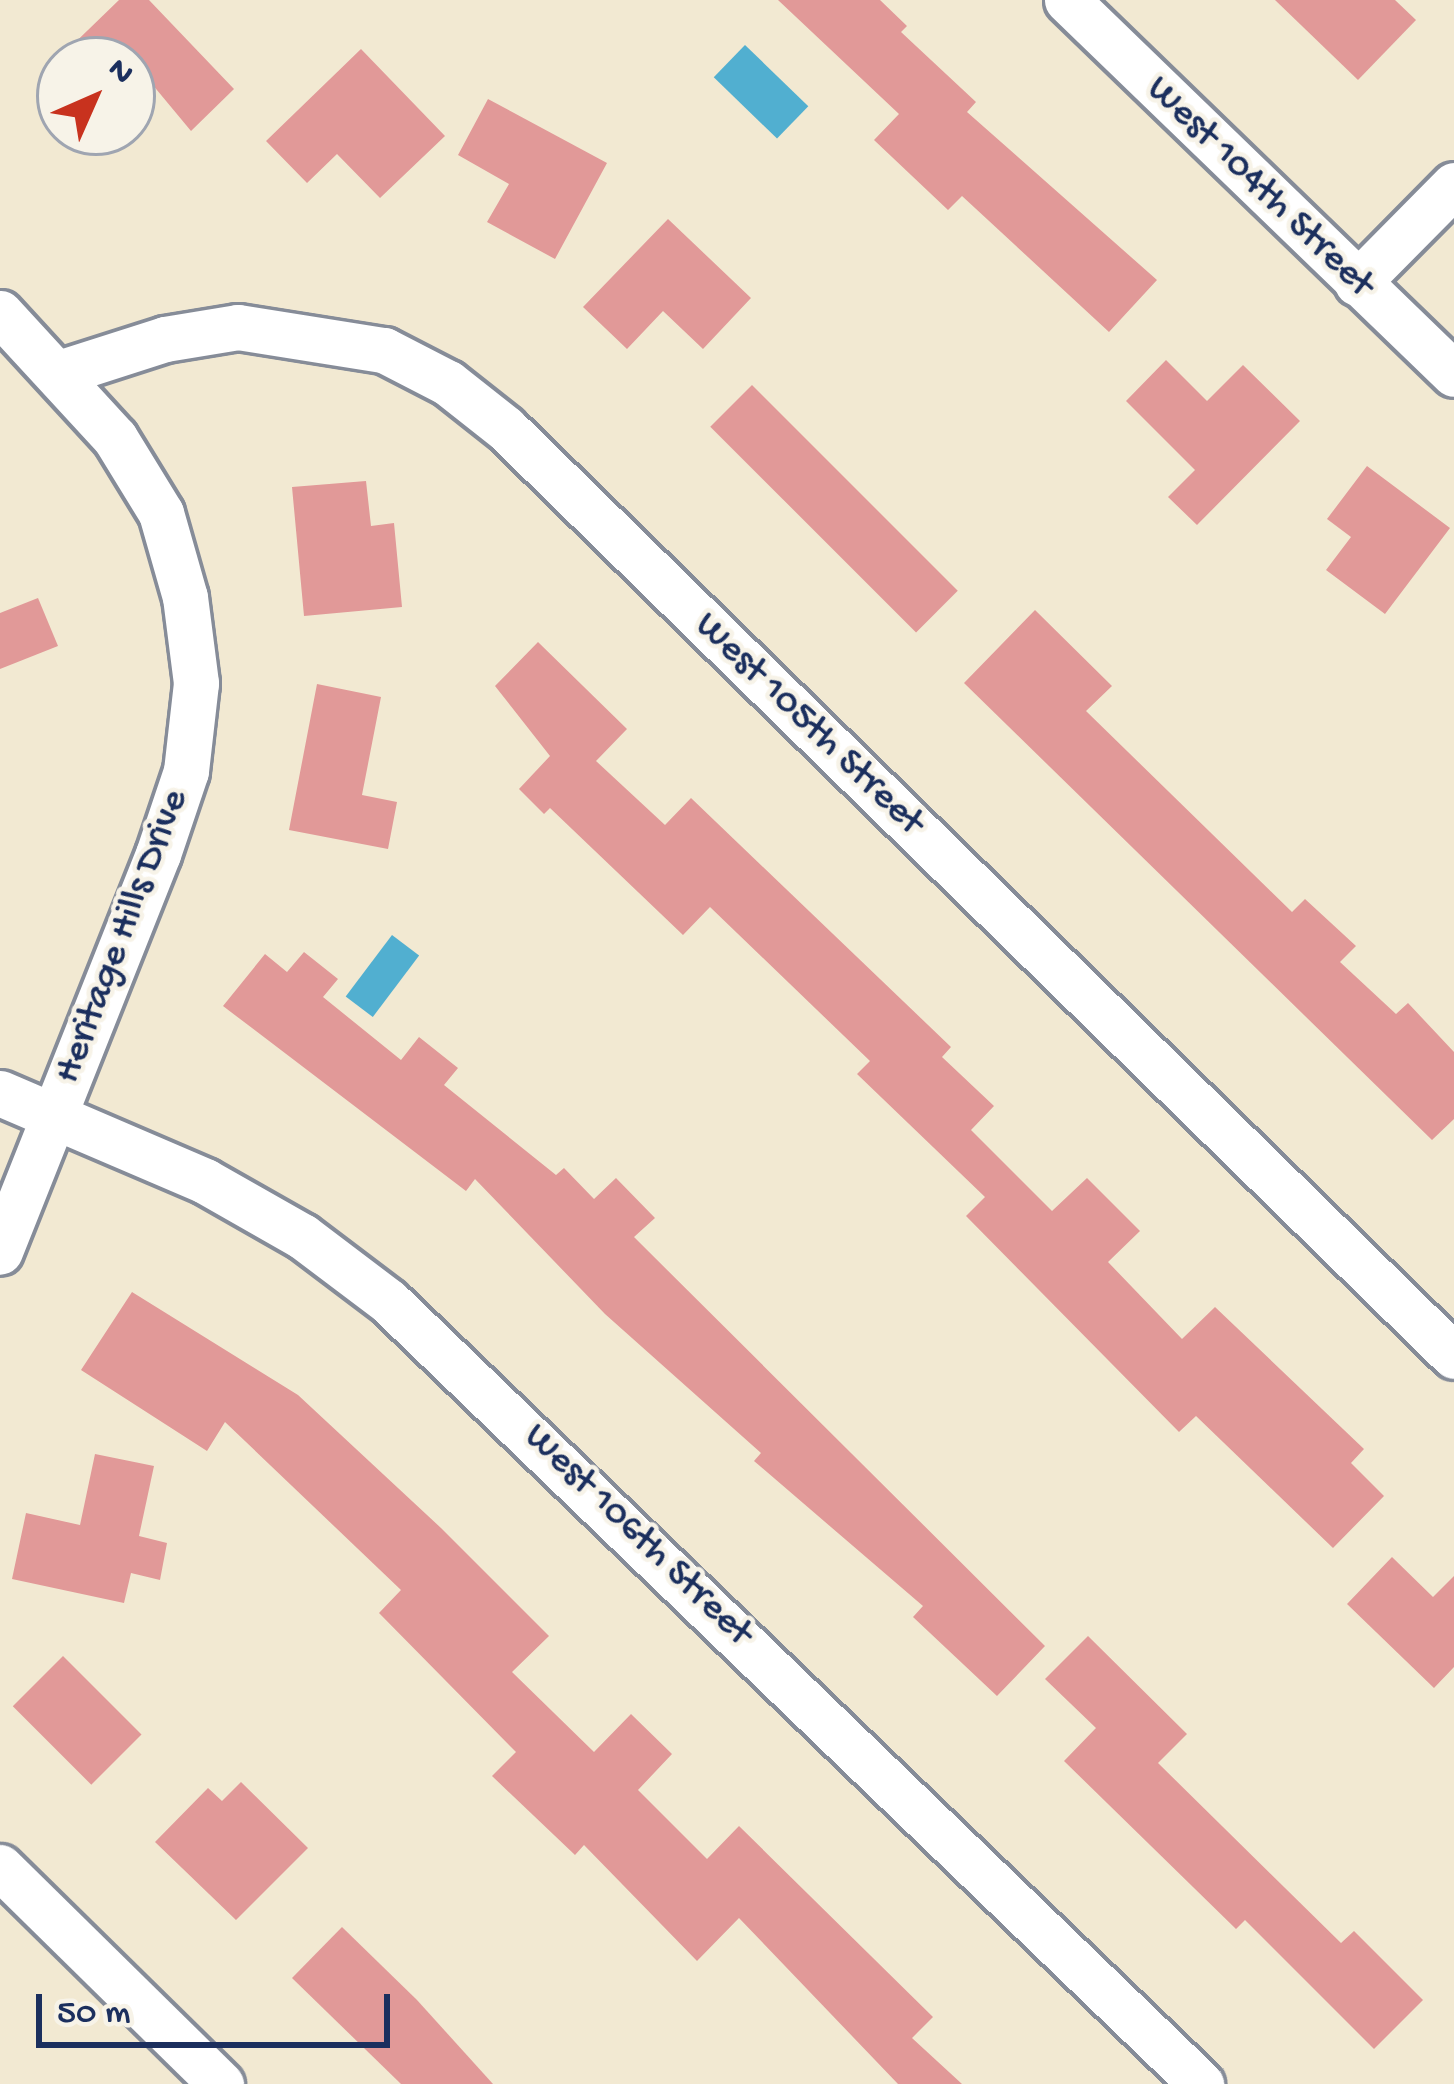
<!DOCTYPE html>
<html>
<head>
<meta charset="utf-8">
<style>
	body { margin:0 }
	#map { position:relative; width:1454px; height:2084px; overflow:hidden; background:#f2e9d2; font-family:"Gochi Hand",sans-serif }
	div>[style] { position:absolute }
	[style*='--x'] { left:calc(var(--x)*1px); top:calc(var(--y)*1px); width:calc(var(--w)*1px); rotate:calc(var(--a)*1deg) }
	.water>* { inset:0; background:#51afd0; transform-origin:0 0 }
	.building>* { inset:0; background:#e19998; transform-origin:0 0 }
	.roads { filter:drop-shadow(3px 0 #868c98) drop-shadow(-3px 0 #868c98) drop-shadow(0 3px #868c98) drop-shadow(0 -3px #868c98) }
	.minor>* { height:45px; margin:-22.5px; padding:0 22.5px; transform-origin:22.5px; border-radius:22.5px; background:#fff }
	span { translate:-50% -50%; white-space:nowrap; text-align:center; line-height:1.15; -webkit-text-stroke:9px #f7f3e8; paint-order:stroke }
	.street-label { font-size:39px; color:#1b2f5e }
	.north { position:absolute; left:36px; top:36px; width:120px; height:120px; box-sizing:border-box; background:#f7f3e8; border:3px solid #9fa5b1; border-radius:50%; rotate:45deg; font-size:33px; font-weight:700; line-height:48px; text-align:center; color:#1b2f5e }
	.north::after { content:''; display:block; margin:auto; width:42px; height:54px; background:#c8321e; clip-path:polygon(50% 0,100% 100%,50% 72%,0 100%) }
	.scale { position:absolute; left:36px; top:1994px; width:354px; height:54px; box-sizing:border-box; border:6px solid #1b2f5e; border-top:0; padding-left:15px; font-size:36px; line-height:42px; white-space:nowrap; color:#1b2f5e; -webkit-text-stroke:9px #f7f3e8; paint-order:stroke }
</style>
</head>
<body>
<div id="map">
	<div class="water">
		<i style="left:745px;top:45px;width:88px;height:45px;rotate:44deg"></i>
		<i style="left:392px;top:935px;width:34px;height:77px;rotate:37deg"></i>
	</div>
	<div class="building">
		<i style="clip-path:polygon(119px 0,149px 0,234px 89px,191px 131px,132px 60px,57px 60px)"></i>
		<i style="clip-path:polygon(778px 0,880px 0,907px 26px,901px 32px,976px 102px,967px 112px,1157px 280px,1109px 332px,962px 196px,948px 210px,874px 140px,899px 114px)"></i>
		<i style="clip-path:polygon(1275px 0,1395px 0,1416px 20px,1358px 80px)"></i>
		<i style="clip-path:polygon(361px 49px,445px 136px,380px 198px,337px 154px,307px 183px,266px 141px)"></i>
		<i style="clip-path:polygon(488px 99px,607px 163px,555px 259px,487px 222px,509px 184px,458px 155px)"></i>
		<i style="clip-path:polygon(668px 219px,751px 298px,703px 349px,663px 311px,627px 349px,583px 307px)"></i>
		<i style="clip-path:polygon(1166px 360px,1207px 401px,1243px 365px,1300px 421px,1197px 525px,1168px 497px,1195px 470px,1126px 401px)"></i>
		<i style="left:752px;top:385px;width:291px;height:59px;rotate:45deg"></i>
		<i style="clip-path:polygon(1367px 466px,1450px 528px,1385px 614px,1326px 570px,1351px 537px,1327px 519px)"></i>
		<i style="clip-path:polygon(366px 481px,371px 526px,394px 523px,402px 607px,304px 616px,292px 487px)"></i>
		<i style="clip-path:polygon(38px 598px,58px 646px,0 669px,0 613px)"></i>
		<i style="clip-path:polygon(1035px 610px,1112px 686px,1086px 711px,1292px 912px,1305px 899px,1356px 946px,1340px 962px,1396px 1014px,1408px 1003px,1454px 1052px,1454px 1119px,1432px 1140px,964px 683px)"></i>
		<i style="clip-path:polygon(538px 642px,627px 729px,596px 761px,665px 825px,691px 798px,951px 1047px,942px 1057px,994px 1106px,971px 1130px,1052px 1211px,1087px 1178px,1140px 1231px,1108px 1262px,1182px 1339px,1215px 1307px,1364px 1449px,1351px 1463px,1384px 1496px,1333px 1548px,1196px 1416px,1179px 1432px,966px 1216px,985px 1197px,857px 1074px,870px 1061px,710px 907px,683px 935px,550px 808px,544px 814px,519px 789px,550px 756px,495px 686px)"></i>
		<i style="clip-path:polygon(317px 684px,381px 697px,362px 795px,397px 802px,388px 849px,289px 830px)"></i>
		<i style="clip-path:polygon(304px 952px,338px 979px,323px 997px,401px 1060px,419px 1037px,458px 1068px,444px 1085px,556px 1175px,564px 1168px,594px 1199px,616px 1178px,655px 1218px,634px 1237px,1045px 1646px,997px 1696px,913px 1617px,923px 1606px,754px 1461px,761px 1453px,605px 1314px,475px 1179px,466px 1191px,223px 1006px,265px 954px,287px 972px)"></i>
		<i style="clip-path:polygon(132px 1292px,298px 1395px,441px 1528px,549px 1636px,512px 1672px,594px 1752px,631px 1714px,672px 1754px,638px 1790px,707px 1859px,739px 1826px,933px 2017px,912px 2038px,962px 2084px,898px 2084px,739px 1918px,697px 1961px,584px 1845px,575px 1855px,492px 1776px,516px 1752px,379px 1613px,401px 1590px,225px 1422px,207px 1451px,81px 1370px)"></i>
		<i style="clip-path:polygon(95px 1454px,154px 1466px,139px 1536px,167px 1543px,160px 1580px,131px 1573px,124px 1603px,12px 1579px,26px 1513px,80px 1525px)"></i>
		<i style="clip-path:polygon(1392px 1557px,1433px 1597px,1454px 1576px,1454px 1667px,1434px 1688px,1347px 1604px)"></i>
		<i style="clip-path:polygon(1088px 1636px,1187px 1734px,1158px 1763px,1341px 1943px,1354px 1931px,1423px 2000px,1374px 2049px,1245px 1920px,1236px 1929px,1064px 1761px,1096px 1728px,1045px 1679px)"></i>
		<i style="left:63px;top:1656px;width:111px;height:71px;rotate:45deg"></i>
		<i style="clip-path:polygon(241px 1782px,308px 1848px,236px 1920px,155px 1842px,208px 1788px,222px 1801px)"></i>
		<i style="clip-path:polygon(342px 1927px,417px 2000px,493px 2084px,401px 2084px,292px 1978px)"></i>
	</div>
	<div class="roads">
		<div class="minor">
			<i style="--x:1067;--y:0;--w:538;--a:44.02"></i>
			<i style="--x:1357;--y:283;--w:138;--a:-45.3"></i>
			<i style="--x:0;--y:313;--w:170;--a:47.4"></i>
			<i style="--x:115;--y:438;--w:88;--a:58.5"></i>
			<i style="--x:161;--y:513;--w:87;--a:74.1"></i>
			<i style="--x:185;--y:597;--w:87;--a:82.7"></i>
			<i style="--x:196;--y:683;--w:89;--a:96.5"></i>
			<i style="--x:186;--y:771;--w:88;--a:108.6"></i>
			<i style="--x:158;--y:854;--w:428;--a:111.7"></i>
			<i style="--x:59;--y:373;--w:111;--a:-17.8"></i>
			<i style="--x:165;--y:339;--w:74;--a:-9.3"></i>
			<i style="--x:238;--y:327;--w:148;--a:9"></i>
			<i style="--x:384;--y:350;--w:72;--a:27.3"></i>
			<i style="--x:448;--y:383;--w:73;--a:38.3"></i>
			<i style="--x:505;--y:428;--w:1327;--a:44.36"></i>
			<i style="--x:0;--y:1093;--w:223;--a:23.2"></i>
			<i style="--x:205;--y:1181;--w:112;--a:29.6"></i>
			<i style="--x:302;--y:1236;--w:108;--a:37.1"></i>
			<i style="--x:388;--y:1301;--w:1129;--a:43.92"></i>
			<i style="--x:0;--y:1867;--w:310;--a:44.5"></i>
		</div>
	</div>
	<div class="street-label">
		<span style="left:1259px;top:188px;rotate:44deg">West 104th Street</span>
		<span style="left:808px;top:725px;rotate:44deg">West 105th Street</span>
		<span style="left:123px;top:937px;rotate:-69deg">Heritage Hills Drive</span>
		<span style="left:637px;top:1536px;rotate:44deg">West 106th Street</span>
	</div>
	<div class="north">N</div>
	<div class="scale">50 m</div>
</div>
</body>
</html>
